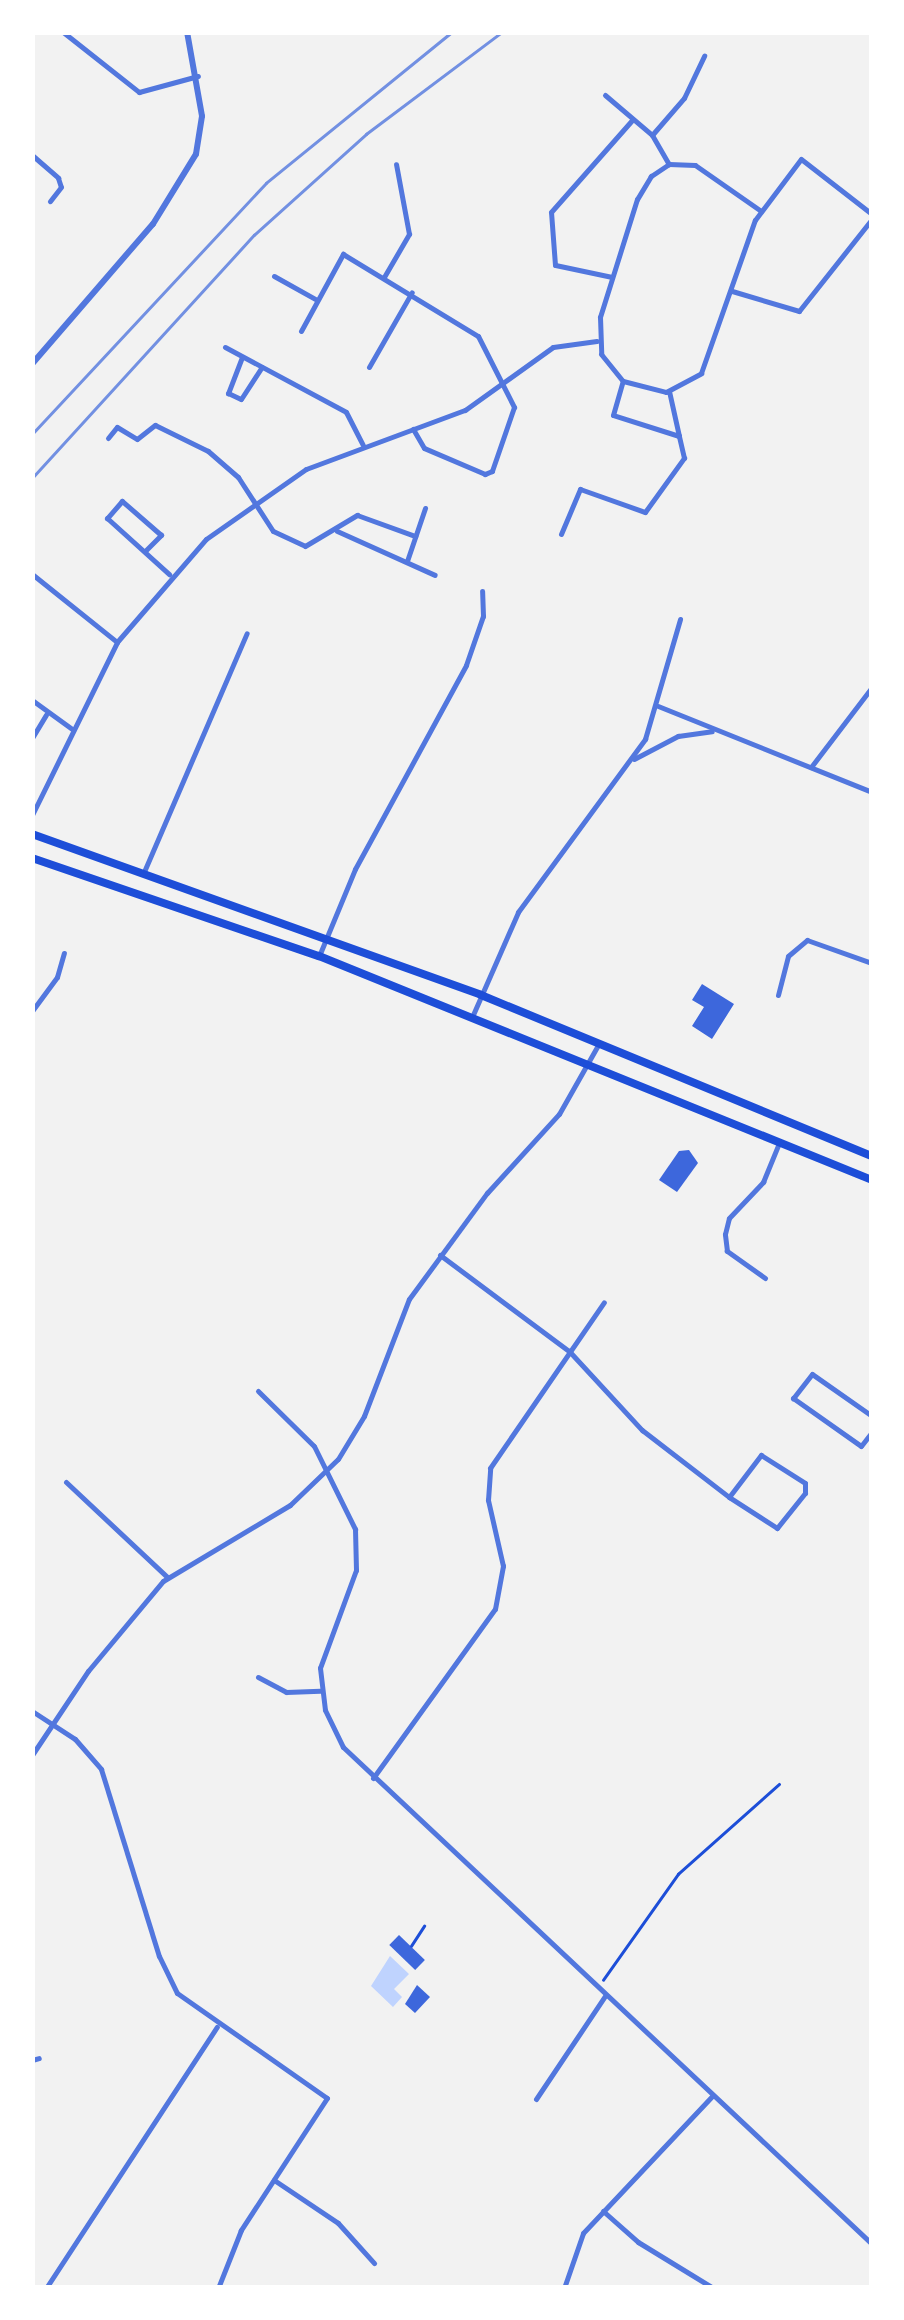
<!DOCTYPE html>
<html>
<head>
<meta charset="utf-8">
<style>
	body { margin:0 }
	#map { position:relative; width:904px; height:2320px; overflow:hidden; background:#f2f2f2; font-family:"Roboto Condensed",sans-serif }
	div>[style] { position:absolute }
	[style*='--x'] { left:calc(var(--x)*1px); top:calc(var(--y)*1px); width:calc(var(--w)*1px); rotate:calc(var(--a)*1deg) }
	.water>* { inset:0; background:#bfd3fe }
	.building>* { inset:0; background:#3d67dc; transform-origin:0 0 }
	.path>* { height:2.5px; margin:-1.25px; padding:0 1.25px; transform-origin:1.25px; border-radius:1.25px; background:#1d4ed8 }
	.minor>* { height:5px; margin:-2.5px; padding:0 2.5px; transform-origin:2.5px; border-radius:2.5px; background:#5277de }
	.tertiary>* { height:6px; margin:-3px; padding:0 3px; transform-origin:3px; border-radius:3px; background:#5277de }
	.primary>* { height:8px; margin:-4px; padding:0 4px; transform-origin:4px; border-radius:4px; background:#1d4ed8 }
	.rail>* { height:2.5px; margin:-1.25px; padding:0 1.25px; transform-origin:1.25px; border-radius:1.25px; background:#7290e2 }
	span { translate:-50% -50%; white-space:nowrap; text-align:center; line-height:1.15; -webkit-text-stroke:9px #fff; paint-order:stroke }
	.frame { position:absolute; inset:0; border:35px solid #fff; pointer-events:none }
</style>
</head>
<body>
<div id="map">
	<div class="water">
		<i style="clip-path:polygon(390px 1956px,409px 1974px,394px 1989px,402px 1997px,393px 2007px,371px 1986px)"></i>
	</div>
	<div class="building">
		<i style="clip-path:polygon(702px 984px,734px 1004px,712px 1039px,692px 1026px,704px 1007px,692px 1000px)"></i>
		<i style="clip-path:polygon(689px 1150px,698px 1163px,677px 1192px,659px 1180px,679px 1151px)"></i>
		<i style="left:399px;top:1935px;width:36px;height:14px;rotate:44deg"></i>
		<i style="clip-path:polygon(417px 1985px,430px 1997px,415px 2013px,405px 2004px)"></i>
	</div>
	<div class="path">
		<i style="--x:411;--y:1946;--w:24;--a:-57"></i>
		<i style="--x:603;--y:1980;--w:130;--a:-54.7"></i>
		<i style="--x:678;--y:1874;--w:135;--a:-41.7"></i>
	</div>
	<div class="minor">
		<i style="--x:63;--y:32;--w:97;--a:38.3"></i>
		<i style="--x:139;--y:92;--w:61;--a:-15.2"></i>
		<i style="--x:605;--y:95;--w:62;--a:40.4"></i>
		<i style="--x:652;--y:135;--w:34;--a:60"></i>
		<i style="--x:652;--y:135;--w:49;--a:-49.1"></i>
		<i style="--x:684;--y:98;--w:47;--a:-64.5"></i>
		<i style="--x:32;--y:155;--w:35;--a:41"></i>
		<i style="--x:58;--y:178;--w:9;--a:72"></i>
		<i style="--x:61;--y:187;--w:18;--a:128"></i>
		<i style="--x:761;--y:211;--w:80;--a:-145.1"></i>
		<i style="--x:695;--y:165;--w:26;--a:-178"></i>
		<i style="--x:669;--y:164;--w:22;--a:146"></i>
		<i style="--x:651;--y:176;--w:27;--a:121"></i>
		<i style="--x:637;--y:199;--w:124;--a:107.4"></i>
		<i style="--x:600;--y:317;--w:37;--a:88"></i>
		<i style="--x:601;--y:354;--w:35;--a:51"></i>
		<i style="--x:623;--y:381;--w:44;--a:14.3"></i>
		<i style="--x:666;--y:392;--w:40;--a:-28"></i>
		<i style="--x:701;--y:373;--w:162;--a:-70.6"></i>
		<i style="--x:755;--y:220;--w:76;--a:-53"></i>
		<i style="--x:801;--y:159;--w:90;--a:37.8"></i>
		<i style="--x:274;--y:276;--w:49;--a:29.2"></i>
		<i style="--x:384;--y:277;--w:50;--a:-59.8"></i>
		<i style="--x:409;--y:234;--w:71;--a:-100.5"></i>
		<i style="--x:612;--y:277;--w:58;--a:-168.1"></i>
		<i style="--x:555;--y:265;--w:53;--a:-94.3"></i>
		<i style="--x:551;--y:212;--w:123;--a:-48.6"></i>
		<i style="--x:732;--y:291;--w:70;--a:16.6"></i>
		<i style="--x:799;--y:311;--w:117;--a:-51.6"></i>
		<i style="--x:301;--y:331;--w:88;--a:-61.4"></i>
		<i style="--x:343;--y:254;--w:158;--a:31.3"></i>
		<i style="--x:478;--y:336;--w:80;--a:63.1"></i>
		<i style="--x:514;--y:407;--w:68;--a:109"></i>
		<i style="--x:492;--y:471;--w:8;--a:157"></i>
		<i style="--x:485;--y:474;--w:66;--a:-156.9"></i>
		<i style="--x:424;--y:448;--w:22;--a:-120"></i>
		<i style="--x:225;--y:347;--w:137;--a:28.2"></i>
		<i style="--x:346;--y:412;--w:37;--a:63"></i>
		<i style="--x:242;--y:357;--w:39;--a:111"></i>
		<i style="--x:228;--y:393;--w:14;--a:25"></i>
		<i style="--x:241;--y:399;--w:38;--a:-57"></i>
		<i style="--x:369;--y:367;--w:86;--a:-60.2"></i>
		<i style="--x:669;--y:391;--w:46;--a:77.5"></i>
		<i style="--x:108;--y:438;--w:14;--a:-51"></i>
		<i style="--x:117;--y:427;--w:23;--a:31"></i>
		<i style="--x:137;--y:439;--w:23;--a:-38"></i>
		<i style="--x:155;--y:425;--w:59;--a:26.1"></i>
		<i style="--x:208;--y:451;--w:40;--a:41"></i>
		<i style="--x:238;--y:477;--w:64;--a:57.1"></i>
		<i style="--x:273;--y:531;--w:35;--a:25"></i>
		<i style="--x:305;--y:546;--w:61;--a:-30.8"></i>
		<i style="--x:357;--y:515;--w:62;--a:19.9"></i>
		<i style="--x:337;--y:531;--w:107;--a:24.2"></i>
		<i style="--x:561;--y:534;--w:49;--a:-67.1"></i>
		<i style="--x:580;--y:489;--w:69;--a:19.5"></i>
		<i style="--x:645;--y:512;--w:67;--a:-54.2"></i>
		<i style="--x:684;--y:458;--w:23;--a:-103"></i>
		<i style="--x:679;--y:436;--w:69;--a:-162.3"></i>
		<i style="--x:613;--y:415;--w:35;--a:-74"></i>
		<i style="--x:145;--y:551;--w:23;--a:-45"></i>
		<i style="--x:161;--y:535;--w:52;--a:-138.9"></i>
		<i style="--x:122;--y:501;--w:23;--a:131"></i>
		<i style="--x:107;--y:518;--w:84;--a:42.1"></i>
		<i style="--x:407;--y:561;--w:56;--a:-71.2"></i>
		<i style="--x:32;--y:574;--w:109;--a:38.7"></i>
		<i style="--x:32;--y:700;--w:49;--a:35.9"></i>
		<i style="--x:658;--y:706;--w:231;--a:21.9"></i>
		<i style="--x:32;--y:738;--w:27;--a:-59"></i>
		<i style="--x:634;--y:759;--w:50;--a:-27.6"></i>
		<i style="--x:678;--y:736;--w:34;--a:-8"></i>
		<i style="--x:811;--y:767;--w:101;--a:-52.7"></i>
		<i style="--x:32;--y:815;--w:193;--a:-63.8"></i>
		<i style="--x:117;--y:642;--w:136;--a:-49.2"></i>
		<i style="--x:206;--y:539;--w:122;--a:-35"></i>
		<i style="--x:306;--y:469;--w:170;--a:-20.4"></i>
		<i style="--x:465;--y:410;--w:108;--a:-35.6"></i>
		<i style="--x:553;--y:347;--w:44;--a:-7.8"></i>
		<i style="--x:143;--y:874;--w:262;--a:-66.7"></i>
		<i style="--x:319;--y:956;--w:94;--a:-67.5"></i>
		<i style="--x:355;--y:869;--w:232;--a:-61.4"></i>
		<i style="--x:466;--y:665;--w:52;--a:-70.9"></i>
		<i style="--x:483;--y:616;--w:25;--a:-92"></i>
		<i style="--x:778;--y:995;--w:40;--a:-75.6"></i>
		<i style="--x:788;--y:956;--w:25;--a:-40"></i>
		<i style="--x:807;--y:940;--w:69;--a:19.5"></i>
		<i style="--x:32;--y:1011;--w:42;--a:-53.7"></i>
		<i style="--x:57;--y:977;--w:25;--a:-74"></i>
		<i style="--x:472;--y:1017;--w:115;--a:-66.3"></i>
		<i style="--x:518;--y:912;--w:215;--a:-53.7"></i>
		<i style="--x:645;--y:739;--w:125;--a:-73.7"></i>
		<i style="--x:440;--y:1255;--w:161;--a:36.7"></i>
		<i style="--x:569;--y:1351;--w:108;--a:47.3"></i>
		<i style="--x:642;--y:1430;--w:110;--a:37.6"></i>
		<i style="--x:765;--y:1278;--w:47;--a:-144.6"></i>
		<i style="--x:727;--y:1251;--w:17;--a:-97"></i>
		<i style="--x:725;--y:1234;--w:16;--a:-76"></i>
		<i style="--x:729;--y:1218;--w:50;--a:-46.6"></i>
		<i style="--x:763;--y:1182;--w:42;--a:-67.7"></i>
		<i style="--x:258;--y:1391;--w:78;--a:44.5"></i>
		<i style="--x:314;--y:1446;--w:93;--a:63.7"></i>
		<i style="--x:355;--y:1529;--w:41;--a:88.6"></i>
		<i style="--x:356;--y:1570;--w:104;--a:110.2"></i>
		<i style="--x:320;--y:1668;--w:42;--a:83.2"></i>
		<i style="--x:325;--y:1710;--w:41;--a:64.1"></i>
		<i style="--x:343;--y:1747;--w:726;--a:43.21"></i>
		<i style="--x:872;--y:1416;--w:73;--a:-145"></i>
		<i style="--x:812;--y:1374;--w:31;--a:128"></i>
		<i style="--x:793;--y:1398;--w:83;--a:35.2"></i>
		<i style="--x:861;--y:1446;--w:18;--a:-52"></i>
		<i style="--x:761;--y:1455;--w:52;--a:32.5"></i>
		<i style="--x:805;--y:1483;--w:10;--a:90"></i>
		<i style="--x:805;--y:1493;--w:45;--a:128.7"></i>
		<i style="--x:777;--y:1528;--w:57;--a:-147.1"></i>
		<i style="--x:729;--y:1497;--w:53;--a:-52.7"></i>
		<i style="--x:66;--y:1482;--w:139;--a:43.2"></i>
		<i style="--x:258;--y:1677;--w:32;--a:28"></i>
		<i style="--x:286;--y:1692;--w:34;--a:-2"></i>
		<i style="--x:32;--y:1711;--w:51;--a:33.1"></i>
		<i style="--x:75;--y:1739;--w:40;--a:49"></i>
		<i style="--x:101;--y:1769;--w:196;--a:72.8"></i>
		<i style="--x:159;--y:1956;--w:41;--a:64.1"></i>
		<i style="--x:177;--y:1993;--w:183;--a:35"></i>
		<i style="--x:327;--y:2098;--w:158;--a:123.1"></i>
		<i style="--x:241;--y:2230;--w:62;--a:111.6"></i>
		<i style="--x:32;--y:1755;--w:101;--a:-56.3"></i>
		<i style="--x:88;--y:1671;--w:117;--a:-50.2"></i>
		<i style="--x:163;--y:1581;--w:148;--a:-30.9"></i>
		<i style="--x:290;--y:1505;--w:66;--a:-43.8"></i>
		<i style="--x:338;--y:1459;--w:50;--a:-58.8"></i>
		<i style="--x:364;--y:1416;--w:125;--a:-69"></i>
		<i style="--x:409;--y:1299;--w:132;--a:-53.7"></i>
		<i style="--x:487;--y:1193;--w:107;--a:-47.7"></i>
		<i style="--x:559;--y:1114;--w:79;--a:-60.5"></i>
		<i style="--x:373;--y:1778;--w:208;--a:-54.2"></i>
		<i style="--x:495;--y:1609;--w:44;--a:-79.5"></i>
		<i style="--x:503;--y:1566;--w:68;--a:-102.8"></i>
		<i style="--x:488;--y:1500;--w:32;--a:-86"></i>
		<i style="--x:490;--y:1468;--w:201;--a:-55.5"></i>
		<i style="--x:32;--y:2060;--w:7;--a:-16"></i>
		<i style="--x:536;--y:2099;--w:124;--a:-56.2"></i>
		<i style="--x:274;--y:2180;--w:77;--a:33.9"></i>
		<i style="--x:338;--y:2223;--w:54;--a:48"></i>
		<i style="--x:603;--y:2211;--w:47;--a:41.5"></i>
		<i style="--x:638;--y:2242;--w:88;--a:31.5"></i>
		<i style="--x:46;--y:2288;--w:312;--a:-56.8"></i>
		<i style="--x:564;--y:2288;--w:58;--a:-70.9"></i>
		<i style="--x:583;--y:2233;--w:188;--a:-46.7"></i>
	</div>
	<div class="tertiary">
		<i style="--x:32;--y:364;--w:185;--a:-49.2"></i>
		<i style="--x:153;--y:224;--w:82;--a:-58.4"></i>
		<i style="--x:196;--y:154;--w:38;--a:-81"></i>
		<i style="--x:202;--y:116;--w:85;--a:-100.1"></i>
	</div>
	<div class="primary">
		<i style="--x:32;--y:834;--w:477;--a:19.7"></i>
		<i style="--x:481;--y:995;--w:423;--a:22.4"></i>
		<i style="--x:32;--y:858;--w:303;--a:18.9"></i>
		<i style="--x:319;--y:956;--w:597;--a:22.05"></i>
	</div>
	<div class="rail">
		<i style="--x:32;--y:434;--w:343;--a:-47"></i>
		<i style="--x:266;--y:183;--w:240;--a:-39.1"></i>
		<i style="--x:32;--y:478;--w:329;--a:-47.6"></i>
		<i style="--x:254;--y:235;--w:151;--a:-42"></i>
		<i style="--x:366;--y:134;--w:170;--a:-36.9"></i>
	</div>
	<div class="frame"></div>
</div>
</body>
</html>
